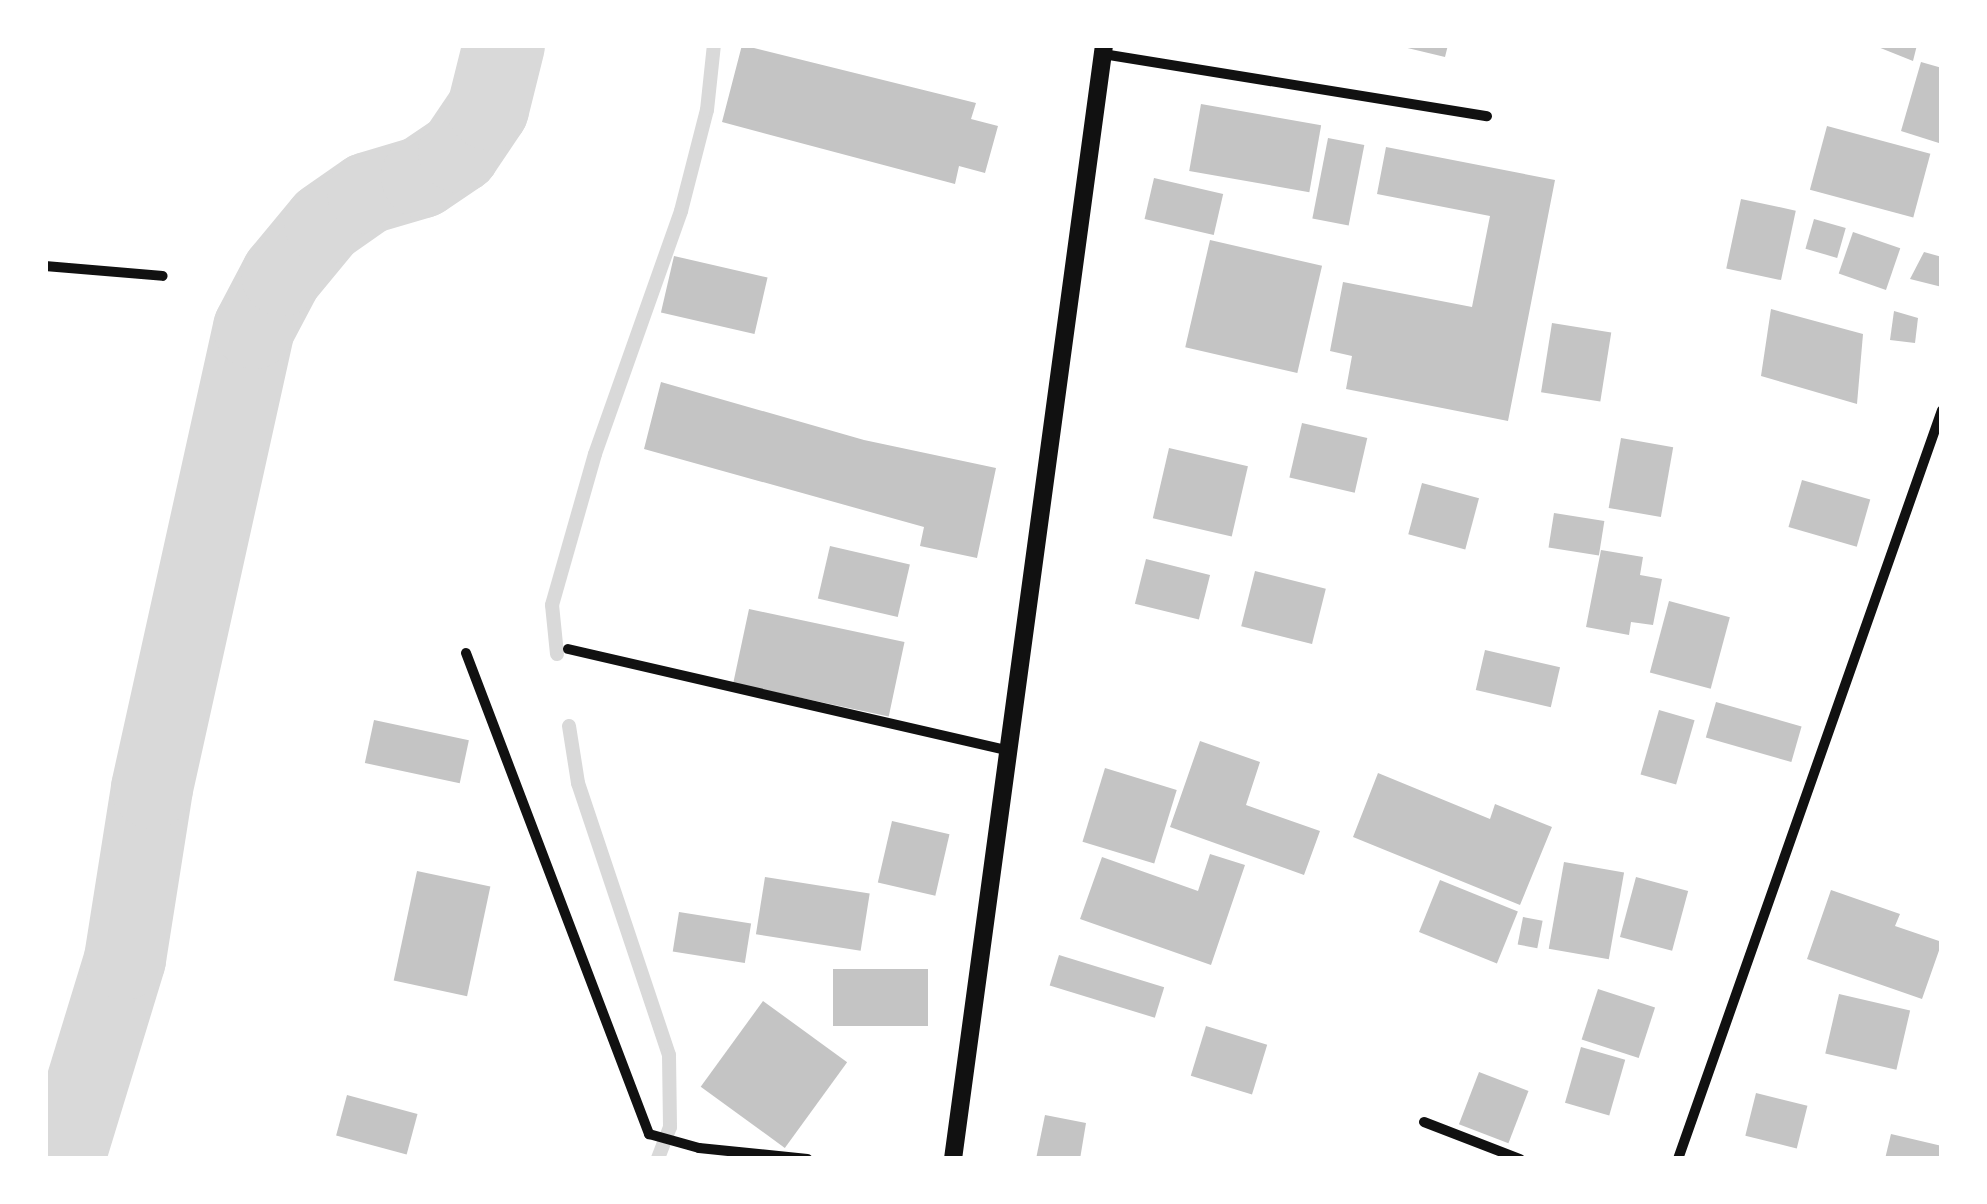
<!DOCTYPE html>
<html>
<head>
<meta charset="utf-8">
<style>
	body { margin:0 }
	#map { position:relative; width:1987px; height:1204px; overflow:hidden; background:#fff; font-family:Merriweather,serif }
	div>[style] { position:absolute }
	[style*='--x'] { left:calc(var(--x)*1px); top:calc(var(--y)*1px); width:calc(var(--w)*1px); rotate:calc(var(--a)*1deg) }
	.stream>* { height:14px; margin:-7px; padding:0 7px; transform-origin:7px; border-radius:7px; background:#d9d9d9 }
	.river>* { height:82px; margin:-41px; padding:0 41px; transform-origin:41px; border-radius:41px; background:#d9d9d9 }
	.building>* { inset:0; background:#c4c4c4; transform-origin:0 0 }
	.minor>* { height:10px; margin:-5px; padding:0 5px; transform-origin:5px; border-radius:5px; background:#111 }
	.tertiary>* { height:18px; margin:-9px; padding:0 9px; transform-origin:9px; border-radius:9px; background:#111 }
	span { translate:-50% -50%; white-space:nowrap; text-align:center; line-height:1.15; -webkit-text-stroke:8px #fff; paint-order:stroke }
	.frame { position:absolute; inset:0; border:48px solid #fff; pointer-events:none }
</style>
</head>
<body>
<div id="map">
	<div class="stream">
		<i style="--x:557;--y:654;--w:49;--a:-95.8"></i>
		<i style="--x:552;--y:605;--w:157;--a:-74.1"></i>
		<i style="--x:595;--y:454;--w:258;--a:-70.5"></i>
		<i style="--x:681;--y:211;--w:104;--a:-75.6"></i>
		<i style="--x:707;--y:110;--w:65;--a:-83.9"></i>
		<i style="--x:569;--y:726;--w:58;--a:81"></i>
		<i style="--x:578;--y:783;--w:287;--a:71.5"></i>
		<i style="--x:669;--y:1055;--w:72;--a:89.2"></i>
		<i style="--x:670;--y:1127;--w:34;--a:111"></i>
	</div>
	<div class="river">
		<i style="--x:64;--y:1159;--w:209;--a:-73"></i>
		<i style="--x:125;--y:959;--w:173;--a:-81"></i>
		<i style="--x:152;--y:788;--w:471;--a:-77.5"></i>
		<i style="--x:254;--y:328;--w:60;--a:-62.2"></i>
		<i style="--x:282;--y:275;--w:67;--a:-50.4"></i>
		<i style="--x:325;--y:223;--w:52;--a:-34.9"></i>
		<i style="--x:368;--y:193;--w:56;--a:-16.5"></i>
		<i style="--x:422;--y:177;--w:45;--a:-34"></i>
		<i style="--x:459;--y:152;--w:52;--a:-56"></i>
		<i style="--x:488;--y:109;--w:66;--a:-76"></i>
	</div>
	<div class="building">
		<i style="clip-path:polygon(742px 45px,976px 103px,971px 119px,998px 126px,985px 173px,959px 166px,955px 184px,722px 122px)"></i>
		<i style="clip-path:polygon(1395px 45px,1448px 45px,1445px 57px)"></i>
		<i style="clip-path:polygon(1873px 45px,1917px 45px,1913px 61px)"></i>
		<i style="clip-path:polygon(1921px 62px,1942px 68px,1942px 144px,1901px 131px)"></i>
		<i style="left:1201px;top:104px;width:122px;height:68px;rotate:10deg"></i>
		<i style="left:1827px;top:126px;width:107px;height:66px;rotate:15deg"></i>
		<i style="left:1328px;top:138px;width:37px;height:82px;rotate:11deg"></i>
		<i style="clip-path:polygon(1386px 147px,1555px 180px,1508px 421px,1346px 389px,1352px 356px,1330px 351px,1343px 282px,1472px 307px,1490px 216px,1377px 194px)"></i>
		<i style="left:1154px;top:178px;width:71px;height:42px;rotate:13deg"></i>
		<i style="left:1741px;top:199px;width:56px;height:71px;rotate:12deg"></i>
		<i style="left:1814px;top:219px;width:33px;height:31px;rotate:16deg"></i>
		<i style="left:1853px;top:232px;width:50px;height:44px;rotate:19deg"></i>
		<i style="left:1210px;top:240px;width:115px;height:110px;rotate:13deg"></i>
		<i style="clip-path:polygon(1924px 252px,1942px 257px,1942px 287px,1910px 279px)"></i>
		<i style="left:674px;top:256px;width:96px;height:58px;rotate:13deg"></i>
		<i style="clip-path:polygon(1771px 309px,1863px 334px,1857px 404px,1761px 376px)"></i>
		<i style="clip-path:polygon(1894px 311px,1918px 318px,1915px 343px,1890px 340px)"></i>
		<i style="left:1552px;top:323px;width:60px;height:70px;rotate:9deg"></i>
		<i style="clip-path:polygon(661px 382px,864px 440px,996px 468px,977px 558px,920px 546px,924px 527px,644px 449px)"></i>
		<i style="left:1302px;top:423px;width:67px;height:56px;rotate:13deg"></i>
		<i style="left:1621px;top:438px;width:53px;height:71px;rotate:10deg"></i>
		<i style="left:1169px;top:448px;width:81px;height:72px;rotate:13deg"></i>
		<i style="left:1802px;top:480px;width:71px;height:49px;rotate:16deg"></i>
		<i style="left:1422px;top:483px;width:59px;height:53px;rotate:15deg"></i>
		<i style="left:1554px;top:513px;width:51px;height:35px;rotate:9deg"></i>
		<i style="left:830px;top:546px;width:82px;height:54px;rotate:13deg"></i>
		<i style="clip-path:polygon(1601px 550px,1643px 557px,1640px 575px,1662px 579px,1653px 625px,1631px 622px,1629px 635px,1586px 627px)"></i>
		<i style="left:1146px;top:559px;width:66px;height:46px;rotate:14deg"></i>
		<i style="left:1255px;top:571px;width:73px;height:57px;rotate:14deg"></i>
		<i style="left:1669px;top:601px;width:63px;height:74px;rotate:15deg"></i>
		<i style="left:749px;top:609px;width:159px;height:76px;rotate:12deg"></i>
		<i style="left:1485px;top:650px;width:77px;height:41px;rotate:13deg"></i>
		<i style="left:1716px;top:702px;width:89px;height:37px;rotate:16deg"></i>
		<i style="left:1659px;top:710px;width:37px;height:67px;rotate:16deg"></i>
		<i style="left:374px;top:720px;width:97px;height:44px;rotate:12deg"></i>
		<i style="clip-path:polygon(1200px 741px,1260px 762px,1246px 805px,1320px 831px,1304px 875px,1170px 827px)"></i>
		<i style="left:1105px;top:768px;width:75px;height:77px;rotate:17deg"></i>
		<i style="clip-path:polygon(1378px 773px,1490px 819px,1495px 804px,1552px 827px,1520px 905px,1353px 837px)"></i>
		<i style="left:892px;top:821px;width:59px;height:63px;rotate:13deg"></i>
		<i style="clip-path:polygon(1210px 854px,1245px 865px,1211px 965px,1080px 919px,1102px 857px,1198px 891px)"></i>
		<i style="left:1564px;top:862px;width:61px;height:88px;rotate:10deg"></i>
		<i style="left:417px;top:871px;width:75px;height:112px;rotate:12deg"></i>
		<i style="left:765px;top:877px;width:106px;height:58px;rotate:9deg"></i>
		<i style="left:1636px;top:877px;width:54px;height:62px;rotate:15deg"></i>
		<i style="left:1440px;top:880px;width:84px;height:56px;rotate:22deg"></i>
		<i style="clip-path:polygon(1831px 890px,1900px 914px,1895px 926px,1942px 942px,1922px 999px,1807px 959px)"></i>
		<i style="left:679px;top:912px;width:73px;height:40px;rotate:9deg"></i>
		<i style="left:1523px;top:917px;width:20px;height:28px;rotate:11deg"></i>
		<i style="left:1059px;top:955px;width:110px;height:32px;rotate:17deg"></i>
		<i style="left:928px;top:969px;width:57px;height:95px;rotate:90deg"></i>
		<i style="left:1598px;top:989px;width:60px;height:53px;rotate:18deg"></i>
		<i style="left:1839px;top:994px;width:73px;height:61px;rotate:13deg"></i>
		<i style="left:763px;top:1001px;width:104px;height:106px;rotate:36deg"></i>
		<i style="left:1206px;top:1026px;width:64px;height:52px;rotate:17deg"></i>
		<i style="left:1581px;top:1047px;width:46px;height:58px;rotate:16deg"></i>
		<i style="left:1479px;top:1072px;width:53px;height:56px;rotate:21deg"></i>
		<i style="left:1756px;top:1093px;width:53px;height:44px;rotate:14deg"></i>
		<i style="left:347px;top:1095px;width:73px;height:42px;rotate:15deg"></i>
		<i style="clip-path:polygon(1045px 1115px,1086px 1123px,1080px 1159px,1036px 1159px)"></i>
		<i style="clip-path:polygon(1891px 1134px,1942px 1146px,1942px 1159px,1885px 1159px)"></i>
	</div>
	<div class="minor">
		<i style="--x:1103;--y:54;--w:389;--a:9.2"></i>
		<i style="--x:45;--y:266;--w:118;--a:4.8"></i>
		<i style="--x:568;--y:649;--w:450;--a:13"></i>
		<i style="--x:466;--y:653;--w:515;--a:69.17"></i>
		<i style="--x:649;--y:1134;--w:52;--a:15.6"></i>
		<i style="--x:699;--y:1148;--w:109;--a:5.8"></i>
		<i style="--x:1424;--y:1122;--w:103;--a:21.1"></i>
		<i style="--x:1678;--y:1159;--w:794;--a:-70.58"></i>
	</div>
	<div class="tertiary">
		<i style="--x:953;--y:1159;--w:1124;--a:-82.28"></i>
	</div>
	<div class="frame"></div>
</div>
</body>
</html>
